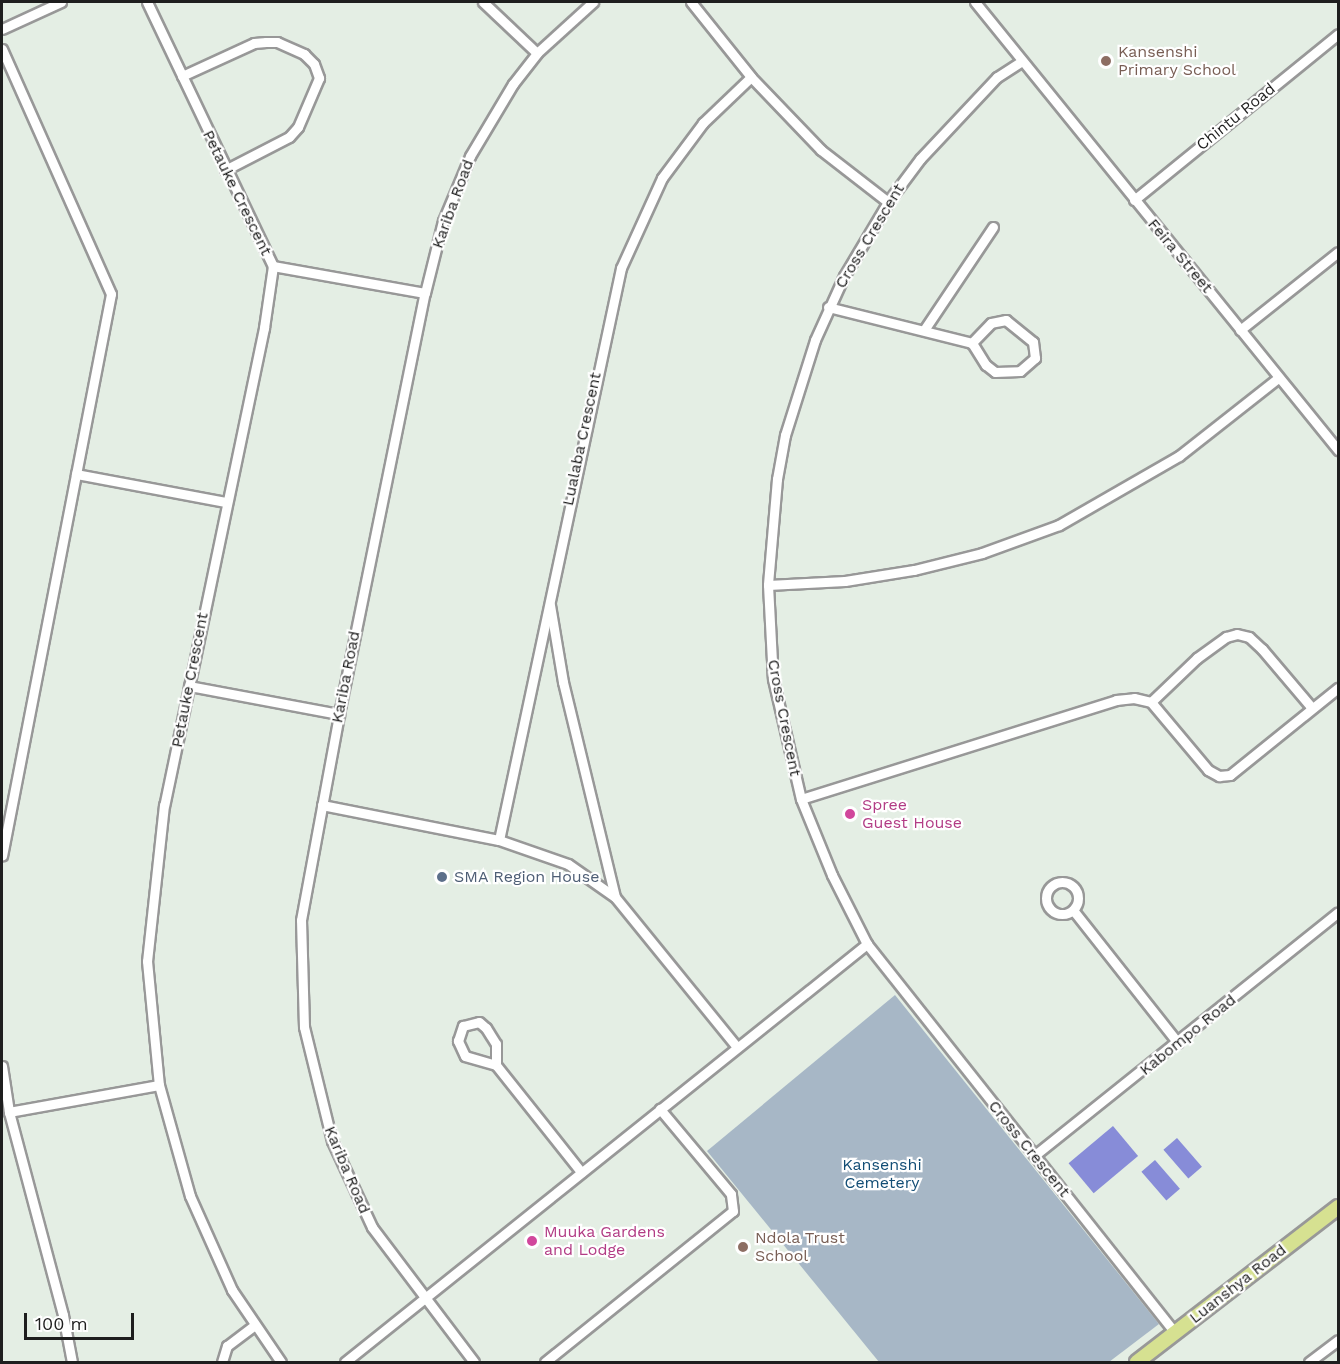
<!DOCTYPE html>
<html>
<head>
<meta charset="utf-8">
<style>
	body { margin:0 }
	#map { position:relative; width:1340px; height:1364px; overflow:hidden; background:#e4eee4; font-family:"Work Sans",sans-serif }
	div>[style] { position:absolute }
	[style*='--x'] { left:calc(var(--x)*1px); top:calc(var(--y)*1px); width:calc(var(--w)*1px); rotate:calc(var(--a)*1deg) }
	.cemetery>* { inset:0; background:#a7b7c6 }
	.pitch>* { inset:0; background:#878cd8; transform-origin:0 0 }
	.roads { filter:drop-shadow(2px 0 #989898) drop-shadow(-2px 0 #989898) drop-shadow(0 2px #989898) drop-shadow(0 -2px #989898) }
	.minor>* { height:9px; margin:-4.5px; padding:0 4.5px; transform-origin:4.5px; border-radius:4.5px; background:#fff }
	.minor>.ring { margin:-4.5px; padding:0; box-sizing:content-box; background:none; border:9px solid #fff; border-radius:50% }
	.highway>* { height:14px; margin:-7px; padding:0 7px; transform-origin:7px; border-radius:7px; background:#d6e191 }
	.dots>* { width:16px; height:16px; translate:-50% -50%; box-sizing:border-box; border:3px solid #fff; border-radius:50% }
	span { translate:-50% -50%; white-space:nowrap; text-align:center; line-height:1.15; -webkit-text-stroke:4.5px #fff; paint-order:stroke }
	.education-label { font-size:16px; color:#785e54 }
	.left { translate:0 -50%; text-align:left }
	.street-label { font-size:16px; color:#1e1e1e }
	.hotel-label { font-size:16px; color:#b23c85 }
	.service-label { font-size:16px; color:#4e5e75 }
	.park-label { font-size:16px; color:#124d75 }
	.frame { position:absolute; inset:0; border:3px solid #1e1e1e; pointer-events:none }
	.scale { position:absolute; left:24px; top:1313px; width:110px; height:27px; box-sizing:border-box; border:3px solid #1e1e1e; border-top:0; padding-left:8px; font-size:18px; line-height:21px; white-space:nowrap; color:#1e1e1e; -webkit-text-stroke:4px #fff; paint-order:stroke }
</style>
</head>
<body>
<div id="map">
	<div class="cemetery">
		<i style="clip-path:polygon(895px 995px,1159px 1324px,1109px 1362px,879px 1362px,707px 1151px)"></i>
	</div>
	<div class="pitch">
		<i style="left:1113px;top:1126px;width:39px;height:58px;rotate:50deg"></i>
		<i style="left:1177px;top:1138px;width:38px;height:18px;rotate:49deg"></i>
		<i style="left:1155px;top:1160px;width:38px;height:18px;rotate:49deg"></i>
	</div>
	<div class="roads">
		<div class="minor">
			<i style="--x:147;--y:2;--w:293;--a:64.5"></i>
			<i style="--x:273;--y:266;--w:63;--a:98.3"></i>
			<i style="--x:264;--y:328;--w:487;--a:101.8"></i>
			<i style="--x:164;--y:805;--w:157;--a:96.2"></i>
			<i style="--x:147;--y:961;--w:125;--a:84.5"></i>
			<i style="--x:159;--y:1085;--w:115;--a:74.4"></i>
			<i style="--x:190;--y:1196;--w:103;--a:65.9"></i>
			<i style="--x:232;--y:1290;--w:87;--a:55.8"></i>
			<i style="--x:483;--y:2;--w:74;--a:43.4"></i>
			<i style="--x:691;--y:2;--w:96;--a:51.3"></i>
			<i style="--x:751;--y:77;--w:101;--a:46.2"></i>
			<i style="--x:821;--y:150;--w:85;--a:37.8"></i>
			<i style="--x:975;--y:2;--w:577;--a:50.98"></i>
			<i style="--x:2;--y:29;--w:65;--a:-24.6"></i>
			<i style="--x:2;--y:49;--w:268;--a:66"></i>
			<i style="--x:111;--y:294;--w:572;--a:100.98"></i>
			<i style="--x:1022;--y:61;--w:30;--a:147"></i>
			<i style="--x:997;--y:77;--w:112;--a:133.2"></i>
			<i style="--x:920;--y:159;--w:54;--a:126.7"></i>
			<i style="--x:888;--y:202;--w:86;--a:120.7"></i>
			<i style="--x:844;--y:276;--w:70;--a:114.4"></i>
			<i style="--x:815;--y:340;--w:100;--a:107.5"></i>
			<i style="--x:785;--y:435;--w:45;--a:100.3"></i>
			<i style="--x:777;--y:479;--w:106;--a:94.9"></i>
			<i style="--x:768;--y:585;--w:94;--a:87"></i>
			<i style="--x:773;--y:679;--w:123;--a:76.9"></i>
			<i style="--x:801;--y:799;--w:82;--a:67.8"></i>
			<i style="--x:832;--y:875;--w:77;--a:63.1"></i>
			<i style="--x:867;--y:944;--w:495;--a:51.6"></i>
			<i style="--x:182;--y:76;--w:79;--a:-24.6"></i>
			<i style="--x:254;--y:43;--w:12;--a:-5"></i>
			<i style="--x:266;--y:42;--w:11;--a:0"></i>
			<i style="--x:277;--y:42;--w:30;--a:24"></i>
			<i style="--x:304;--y:54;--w:14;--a:45"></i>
			<i style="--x:314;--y:64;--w:15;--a:70"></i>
			<i style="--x:319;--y:78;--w:53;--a:113.2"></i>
			<i style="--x:298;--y:127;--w:13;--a:132"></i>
			<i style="--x:289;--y:137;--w:72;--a:152.7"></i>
			<i style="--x:1134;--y:200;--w:263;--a:-39.1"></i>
			<i style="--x:273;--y:266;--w:154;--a:10.1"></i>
			<i style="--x:828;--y:307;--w:148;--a:14"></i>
			<i style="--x:972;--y:343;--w:26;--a:58"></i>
			<i style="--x:986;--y:365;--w:11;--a:38"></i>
			<i style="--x:995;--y:372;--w:25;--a:-2"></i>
			<i style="--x:1020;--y:371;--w:20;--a:-41"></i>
			<i style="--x:1035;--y:358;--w:16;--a:-97"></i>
			<i style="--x:1033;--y:342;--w:35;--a:-141"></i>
			<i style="--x:1006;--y:320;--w:15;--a:169"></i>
			<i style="--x:991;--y:323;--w:28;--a:134"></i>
			<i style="--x:924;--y:330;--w:124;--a:-56.2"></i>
			<i style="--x:1240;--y:330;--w:125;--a:-38.5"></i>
			<i style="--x:76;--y:474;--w:153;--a:10.6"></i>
			<i style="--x:768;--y:585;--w:77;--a:-3"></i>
			<i style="--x:845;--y:581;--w:70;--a:-9.1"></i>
			<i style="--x:914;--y:570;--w:70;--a:-14"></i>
			<i style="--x:982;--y:553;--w:82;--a:-20"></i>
			<i style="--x:1059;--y:525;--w:138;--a:-29.9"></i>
			<i style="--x:1179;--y:456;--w:126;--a:-38.2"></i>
			<i style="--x:550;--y:605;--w:78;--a:80.4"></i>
			<i style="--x:563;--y:682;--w:221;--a:76.4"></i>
			<i style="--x:189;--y:686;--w:153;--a:10.6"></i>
			<i style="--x:1151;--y:702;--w:64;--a:-43.7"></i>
			<i style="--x:1197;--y:658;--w:36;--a:-36"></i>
			<i style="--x:1226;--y:637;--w:11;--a:-15"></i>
			<i style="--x:1237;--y:634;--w:12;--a:14"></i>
			<i style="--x:1249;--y:637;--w:18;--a:43"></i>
			<i style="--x:1262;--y:649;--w:77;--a:49.7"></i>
			<i style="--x:801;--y:799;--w:330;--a:-17.4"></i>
			<i style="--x:1116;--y:700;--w:18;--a:-6"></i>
			<i style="--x:1134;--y:698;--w:17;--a:13"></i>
			<i style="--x:1151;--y:702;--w:89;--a:50"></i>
			<i style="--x:1208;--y:770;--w:13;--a:29"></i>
			<i style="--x:1219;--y:776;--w:11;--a:-5"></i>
			<i style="--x:1230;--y:775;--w:139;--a:-38.9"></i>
			<i style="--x:322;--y:805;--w:180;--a:11.2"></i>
			<i style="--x:499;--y:840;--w:73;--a:19.2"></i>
			<i style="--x:568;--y:864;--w:57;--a:35.1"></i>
			<i style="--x:615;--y:897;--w:193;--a:50.9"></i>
			<i style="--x:499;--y:840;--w:585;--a:-77.96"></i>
			<i style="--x:621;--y:268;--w:99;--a:-65.5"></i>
			<i style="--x:662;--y:178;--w:69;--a:-53.3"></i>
			<i style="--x:703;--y:123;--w:66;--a:-43.8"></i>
			<i class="ring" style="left:1046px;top:882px;width:23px;height:23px"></i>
			<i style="--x:1073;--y:910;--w:169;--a:51.7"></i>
			<i style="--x:496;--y:1065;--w:32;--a:-164"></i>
			<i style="--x:465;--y:1056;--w:17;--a:-115"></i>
			<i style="--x:458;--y:1041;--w:16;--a:-72"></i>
			<i style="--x:463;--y:1026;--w:16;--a:-14"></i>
			<i style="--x:479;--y:1022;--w:9;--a:41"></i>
			<i style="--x:486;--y:1028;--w:19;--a:58"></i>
			<i style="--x:496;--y:1044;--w:21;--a:90"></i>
			<i style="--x:496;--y:1065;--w:137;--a:51.5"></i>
			<i style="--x:2;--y:1066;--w:47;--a:81.3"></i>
			<i style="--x:9;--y:1112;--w:210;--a:75.1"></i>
			<i style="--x:63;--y:1315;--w:48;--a:79.2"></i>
			<i style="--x:9;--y:1112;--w:152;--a:-10.2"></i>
			<i style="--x:1035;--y:1155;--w:388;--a:-38.7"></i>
			<i style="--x:222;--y:1362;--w:17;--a:-73"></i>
			<i style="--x:227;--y:1346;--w:35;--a:-37"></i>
			<i style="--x:345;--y:1362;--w:669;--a:-38.69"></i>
			<i style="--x:474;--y:1362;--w:169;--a:-127.1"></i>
			<i style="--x:372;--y:1227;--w:95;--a:-114.9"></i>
			<i style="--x:332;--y:1141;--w:117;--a:-103.8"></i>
			<i style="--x:304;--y:1027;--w:107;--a:-91.6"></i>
			<i style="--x:301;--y:920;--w:209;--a:-79.5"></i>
			<i style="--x:339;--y:714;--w:430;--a:-78.5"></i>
			<i style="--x:425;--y:293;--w:74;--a:-76"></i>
			<i style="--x:443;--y:221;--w:70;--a:-67.4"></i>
			<i style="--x:470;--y:156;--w:84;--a:-59.2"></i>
			<i style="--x:513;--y:84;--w:39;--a:-52"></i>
			<i style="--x:537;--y:53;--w:76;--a:-42.3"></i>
			<i style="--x:545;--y:1362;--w:241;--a:-38.8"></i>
			<i style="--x:733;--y:1211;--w:17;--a:-97"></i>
			<i style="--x:731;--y:1194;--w:111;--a:-129.9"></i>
			<i style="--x:1309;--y:1362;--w:36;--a:-37"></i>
		</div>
		<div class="highway">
			<i style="--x:1137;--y:1362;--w:254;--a:-37.6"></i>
		</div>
	</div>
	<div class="dots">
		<i style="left:1106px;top:61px;background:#8d6e63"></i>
		<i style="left:850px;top:814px;background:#d1479c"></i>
		<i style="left:442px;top:877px;background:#5c6f8a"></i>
		<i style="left:532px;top:1241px;background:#d1479c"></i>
		<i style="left:743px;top:1247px;background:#8d6e63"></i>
	</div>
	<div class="education-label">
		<span class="left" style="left:1118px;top:61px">Kansenshi<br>Primary School</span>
		<span class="left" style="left:755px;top:1247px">Ndola Trust<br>School</span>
	</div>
	<div class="street-label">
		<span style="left:1236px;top:117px;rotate:-39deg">Chintu Road</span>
		<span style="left:237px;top:193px;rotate:64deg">Petauke Crescent</span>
		<span style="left:453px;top:204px;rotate:-70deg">Kariba Road</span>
		<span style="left:870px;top:236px;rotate:-59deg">Cross Crescent</span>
		<span style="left:1180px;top:256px;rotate:50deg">Feira Street</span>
		<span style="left:582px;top:439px;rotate:-78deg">Lualaba Crescent</span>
		<span style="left:346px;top:677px;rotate:-79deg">Kariba Road</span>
		<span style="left:190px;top:680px;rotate:-79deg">Petauke Crescent</span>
		<span style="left:784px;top:718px;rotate:79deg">Cross Crescent</span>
		<span style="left:1188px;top:1035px;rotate:-39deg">Kabompo Road</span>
		<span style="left:1029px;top:1149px;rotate:51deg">Cross Crescent</span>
		<span style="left:347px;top:1170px;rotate:67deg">Kariba Road</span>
		<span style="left:1238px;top:1284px;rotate:-38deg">Luanshya Road</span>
	</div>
	<div class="hotel-label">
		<span class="left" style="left:862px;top:814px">Spree<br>Guest House</span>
		<span class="left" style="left:544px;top:1241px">Muuka Gardens<br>and Lodge</span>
	</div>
	<div class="service-label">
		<span class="left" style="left:454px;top:877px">SMA Region House</span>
	</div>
	<div class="park-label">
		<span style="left:882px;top:1174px">Kansenshi<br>Cemetery</span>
	</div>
	<div class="frame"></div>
	<div class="scale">100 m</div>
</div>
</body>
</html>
